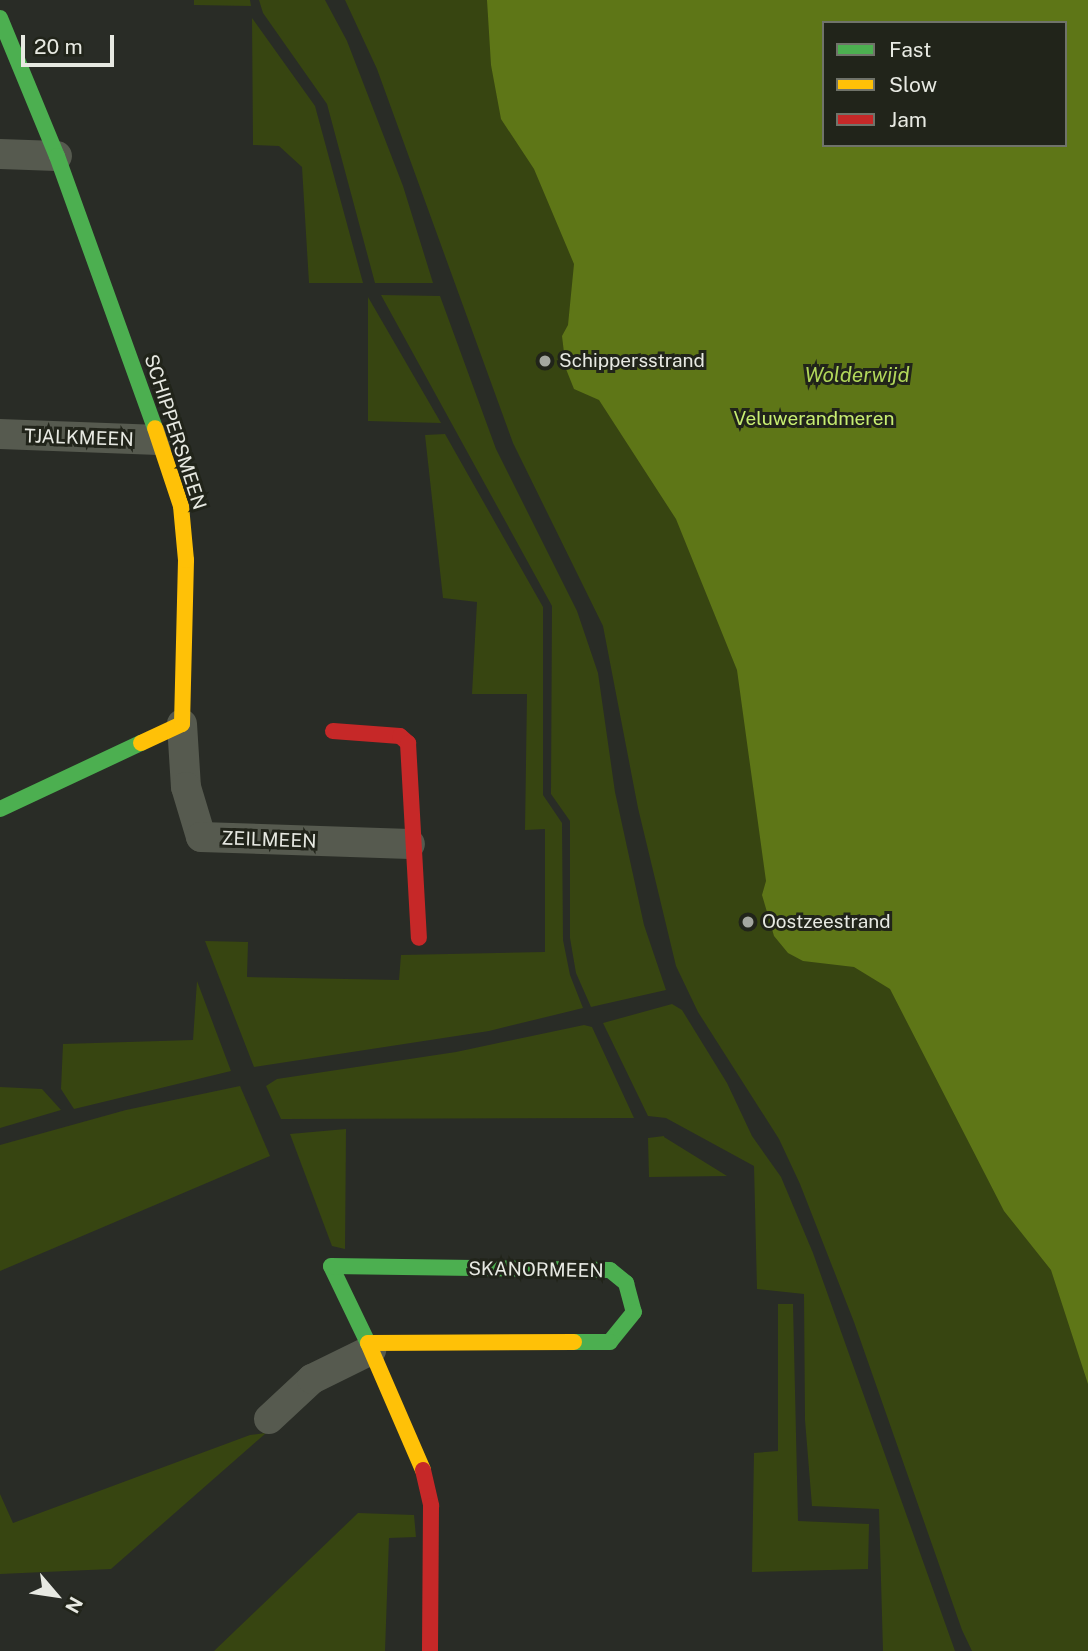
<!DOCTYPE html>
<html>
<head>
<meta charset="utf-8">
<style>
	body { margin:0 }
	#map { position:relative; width:1088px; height:1651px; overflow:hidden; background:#292c26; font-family:"Public Sans",sans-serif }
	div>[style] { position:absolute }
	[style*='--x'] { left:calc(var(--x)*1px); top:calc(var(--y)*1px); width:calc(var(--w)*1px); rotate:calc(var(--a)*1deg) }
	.green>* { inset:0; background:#374511 }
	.water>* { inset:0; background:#5e7617 }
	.street>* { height:30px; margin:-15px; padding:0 15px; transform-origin:15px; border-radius:15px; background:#565a4f }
	.fast>* { height:16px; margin:-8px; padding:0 8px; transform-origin:8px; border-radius:8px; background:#4caf50 }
	.slow>* { height:16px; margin:-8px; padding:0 8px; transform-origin:8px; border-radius:8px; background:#ffc107 }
	.jam>* { height:16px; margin:-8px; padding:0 8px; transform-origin:8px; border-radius:8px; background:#c62828 }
	.dots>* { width:19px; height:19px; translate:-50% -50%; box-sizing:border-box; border:4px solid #21241a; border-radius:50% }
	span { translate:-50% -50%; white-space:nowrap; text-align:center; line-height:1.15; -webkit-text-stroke:6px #21241a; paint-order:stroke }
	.poi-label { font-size:19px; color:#e7e9e2 }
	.left { translate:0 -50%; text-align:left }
	.park-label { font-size:19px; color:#c8ee72 }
	.street-label { font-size:19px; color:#e7e9e2 }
	.water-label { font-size:21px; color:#b1d75a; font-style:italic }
	.legend { position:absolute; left:822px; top:21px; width:245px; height:126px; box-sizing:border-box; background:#21241a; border:2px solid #70736a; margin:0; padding:9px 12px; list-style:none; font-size:21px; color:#e7e9e2 }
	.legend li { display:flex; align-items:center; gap:14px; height:35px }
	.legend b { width:35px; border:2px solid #70736a }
	.north { position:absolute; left:21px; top:1560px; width:70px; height:70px; -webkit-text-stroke:5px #21241a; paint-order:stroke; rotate:119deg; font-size:19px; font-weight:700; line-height:28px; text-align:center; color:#e7e9e2 }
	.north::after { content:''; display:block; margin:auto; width:24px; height:32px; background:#e7e9e2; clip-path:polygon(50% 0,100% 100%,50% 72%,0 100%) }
	.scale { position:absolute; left:21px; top:35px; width:93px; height:32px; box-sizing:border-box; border:4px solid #e7e9e2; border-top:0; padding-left:9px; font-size:21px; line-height:24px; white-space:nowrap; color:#e7e9e2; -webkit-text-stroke:5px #21241a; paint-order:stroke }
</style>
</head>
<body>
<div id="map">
	<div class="green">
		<i style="clip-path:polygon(194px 0,250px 0,251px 6px,194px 5px)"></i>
		<i style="clip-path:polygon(259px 0,325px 0,347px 41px,403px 186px,433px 283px,375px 283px,327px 104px,263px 13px)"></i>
		<i style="clip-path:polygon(evenodd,345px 0,1088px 0,1088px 1651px,972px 1651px,962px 1630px,854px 1322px,800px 1184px,779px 1139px,698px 1012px,676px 966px,638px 808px,603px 626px,513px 443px,377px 69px,345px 0,824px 23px,1065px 23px,1065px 145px,824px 145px,824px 23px)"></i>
		<i style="clip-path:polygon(252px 18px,315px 106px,363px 283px,309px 283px,302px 167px,279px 146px,253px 145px)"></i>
		<i style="clip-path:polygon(381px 295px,440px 296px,496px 449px,577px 611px,598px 673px,615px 792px,644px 925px,666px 990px,591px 1007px,576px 973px,570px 938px,570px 821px,551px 794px,552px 606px)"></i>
		<i style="clip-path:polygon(368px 297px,441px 423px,368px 421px)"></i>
		<i style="clip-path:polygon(445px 434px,543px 607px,543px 795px,562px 823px,563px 940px,570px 975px,583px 1008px,489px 1031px,254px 1067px,205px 941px,248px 942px,247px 977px,399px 980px,401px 955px,545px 952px,545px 829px,525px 830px,527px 694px,472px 694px,477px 602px,443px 598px,425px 435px)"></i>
		<i style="clip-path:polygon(197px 981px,231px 1071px,74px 1109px,61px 1089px,63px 1044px,193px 1040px)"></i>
		<i style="clip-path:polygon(672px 1004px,682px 1010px,727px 1083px,752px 1136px,781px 1177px,813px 1253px,955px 1651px,883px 1651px,879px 1509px,812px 1506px,805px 1420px,804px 1294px,757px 1289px,754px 1166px,666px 1118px,648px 1116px,603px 1023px)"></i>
		<i style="clip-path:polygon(584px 1025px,592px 1027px,634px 1118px,281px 1119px,266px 1086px,277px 1079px,456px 1052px)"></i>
		<i style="clip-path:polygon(240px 1086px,270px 1156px,0 1271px,0 1145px,126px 1110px)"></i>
		<i style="clip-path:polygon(0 1087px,42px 1089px,61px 1110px,0 1128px)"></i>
		<i style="clip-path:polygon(346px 1129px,345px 1249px,332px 1246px,290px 1134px)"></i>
		<i style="clip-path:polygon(664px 1136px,664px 1137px,727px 1176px,649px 1177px,648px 1138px)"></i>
		<i style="clip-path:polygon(778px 1304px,793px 1304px,798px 1521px,869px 1524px,868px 1569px,752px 1572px,754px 1453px,778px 1451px)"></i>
		<i style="clip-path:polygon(266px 1433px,111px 1569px,0 1574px,0 1494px,13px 1523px,250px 1435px)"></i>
		<i style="clip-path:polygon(358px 1513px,414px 1515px,416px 1537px,389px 1538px,385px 1651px,214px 1651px)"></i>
	</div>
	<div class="water">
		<i style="clip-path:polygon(evenodd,487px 0,1088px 0,1088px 1384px,1051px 1270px,1004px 1211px,890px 989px,854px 967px,803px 961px,788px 953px,774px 936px,762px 895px,766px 881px,737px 670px,676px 519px,599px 400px,574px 389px,566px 369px,562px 336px,568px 325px,574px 264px,534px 169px,501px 119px,491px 65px,487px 0,824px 23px,1065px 23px,1065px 145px,824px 145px,824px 23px)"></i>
	</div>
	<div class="street">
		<i style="--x:0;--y:154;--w:57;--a:2"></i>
		<i style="--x:0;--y:434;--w:159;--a:2.2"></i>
		<i style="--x:182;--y:724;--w:63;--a:86.4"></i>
		<i style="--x:186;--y:787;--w:52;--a:73.3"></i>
		<i style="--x:201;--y:837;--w:209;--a:1.9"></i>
		<i style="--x:269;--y:1419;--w:59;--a:-42.9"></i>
		<i style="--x:312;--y:1379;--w:66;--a:-26.2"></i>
	</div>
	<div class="fast">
		<i style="--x:0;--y:18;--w:149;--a:67.6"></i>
		<i style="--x:57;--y:156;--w:289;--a:70.2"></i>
		<i style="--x:0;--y:809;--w:156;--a:-25.1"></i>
		<i style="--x:368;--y:1343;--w:85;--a:-115.7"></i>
		<i style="--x:331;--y:1266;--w:279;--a:0.8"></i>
		<i style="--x:610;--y:1270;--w:21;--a:39"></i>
		<i style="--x:626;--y:1283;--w:30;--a:75"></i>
		<i style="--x:634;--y:1312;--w:38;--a:129"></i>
		<i style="--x:610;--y:1342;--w:36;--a:180"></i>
	</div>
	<div class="slow">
		<i style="--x:141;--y:743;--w:45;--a:-24.9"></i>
		<i style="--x:182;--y:724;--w:164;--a:-88.6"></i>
		<i style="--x:186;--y:560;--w:54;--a:-95.3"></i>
		<i style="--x:181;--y:506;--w:82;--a:-108.4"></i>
		<i style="--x:423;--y:1470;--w:138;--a:-113.4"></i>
		<i style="--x:368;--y:1343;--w:206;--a:-0.3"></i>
	</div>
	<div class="jam">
		<i style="--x:333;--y:731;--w:67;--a:4.3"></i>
		<i style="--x:400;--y:736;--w:11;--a:41"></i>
		<i style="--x:408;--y:743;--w:195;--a:86.8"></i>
		<i style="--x:423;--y:1470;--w:37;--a:77"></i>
		<i style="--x:431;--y:1506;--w:145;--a:90.4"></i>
	</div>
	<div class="dots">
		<i style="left:545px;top:361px;background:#a4a7a0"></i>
		<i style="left:748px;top:922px;background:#a4a7a0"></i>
	</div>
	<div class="poi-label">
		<span class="left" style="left:559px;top:361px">Schippersstrand</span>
		<span class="left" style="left:762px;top:922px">Oostzeestrand</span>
	</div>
	<div class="park-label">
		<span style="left:814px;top:419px">Veluwerandmeren</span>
	</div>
	<div class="street-label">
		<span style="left:175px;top:432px;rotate:72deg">SCHIPPERSMEEN</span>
		<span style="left:79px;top:438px;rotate:2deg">TJALKMEEN</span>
		<span style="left:269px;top:840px;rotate:2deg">ZEILMEEN</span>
		<span style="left:536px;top:1270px;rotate:1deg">SKANORMEEN</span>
	</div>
	<div class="water-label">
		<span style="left:857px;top:375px">Wolderwijd</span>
	</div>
	<ul class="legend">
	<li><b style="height:9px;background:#4caf50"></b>Fast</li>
	<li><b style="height:9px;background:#ffc107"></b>Slow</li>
	<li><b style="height:9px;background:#c62828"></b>Jam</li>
	</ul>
	<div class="north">N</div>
	<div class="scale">20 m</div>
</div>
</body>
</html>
